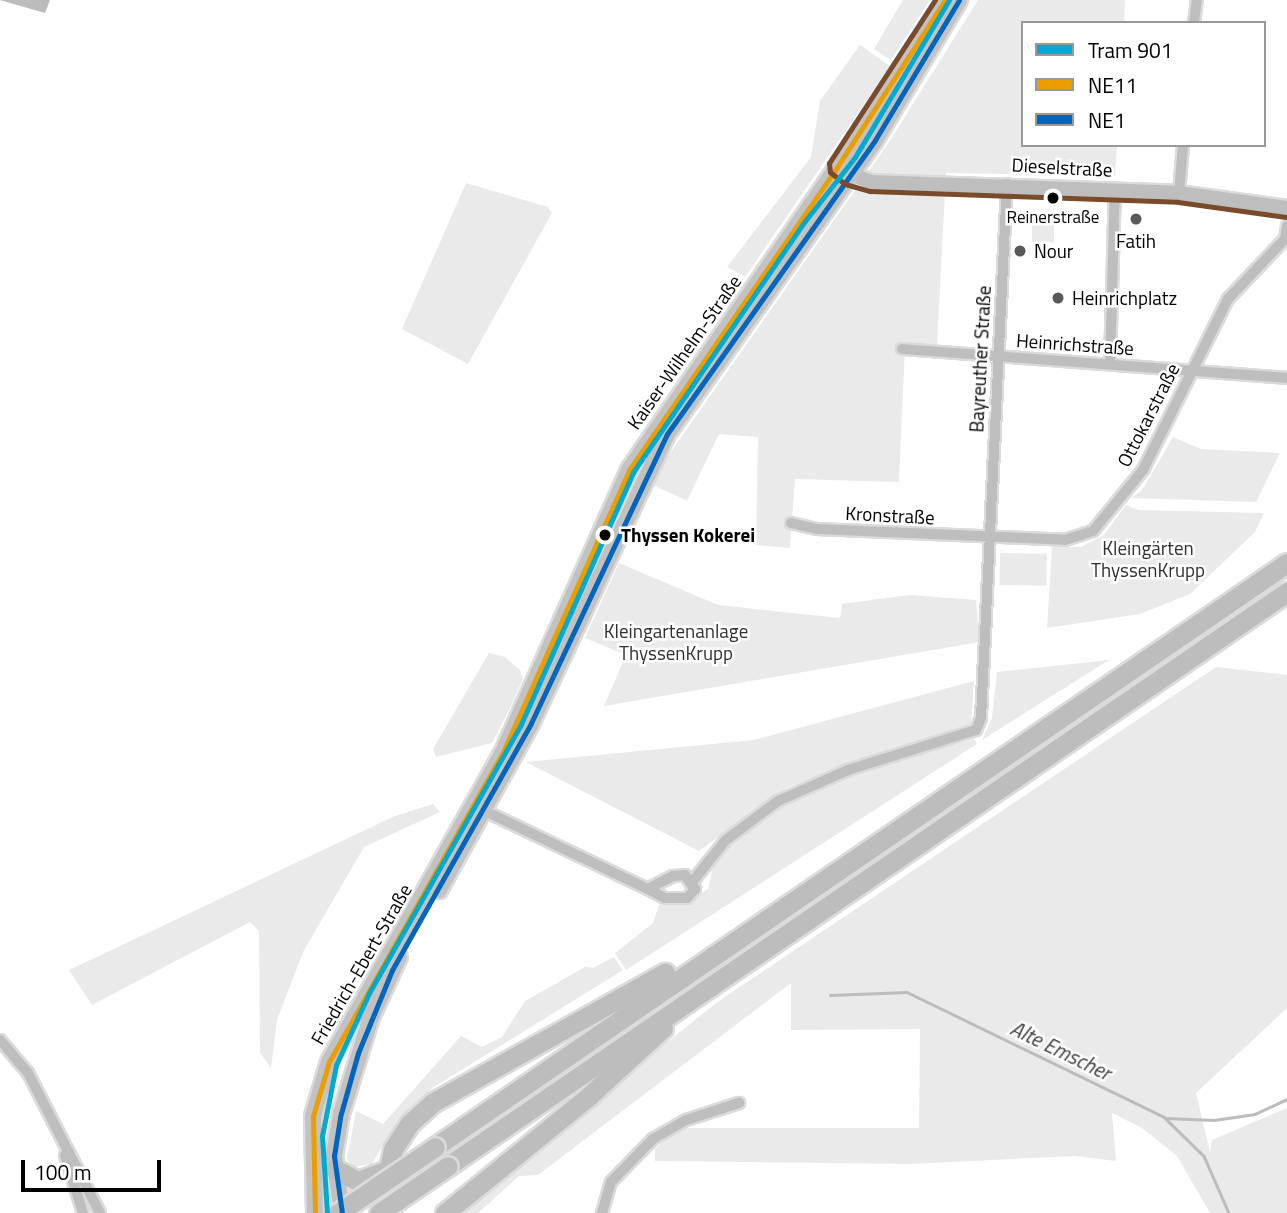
<!DOCTYPE html>
<html>
<head>
<meta charset="utf-8">
<style>
	body { margin:0 }
	#map { position:relative; width:1287px; height:1213px; overflow:hidden; background:#fff; font-family:"Titillium Web",sans-serif }
	div>[style] { position:absolute }
	[style*='--x'] { left:calc(var(--x)*1px); top:calc(var(--y)*1px); width:calc(var(--w)*1px); rotate:calc(var(--a)*1deg) }
	.green>* { inset:0; background:#eaeaea; transform-origin:0 0 }
	.water>* { inset:0; background:#bcbcbc }
	.stream>* { height:2.5px; margin:-1.25px; padding:0 1.25px; transform-origin:1.25px; border-radius:1.25px; background:#bcbcbc }
	.roads { filter:drop-shadow(2px 0 #dbdbdb) drop-shadow(-2px 0 #dbdbdb) drop-shadow(0 2px #dbdbdb) drop-shadow(0 -2px #dbdbdb) }
	.minor>* { height:10px; margin:-5px; padding:0 5px; transform-origin:5px; border-radius:5px; background:#bebebe }
	.tertiary>* { height:14px; margin:-7px; padding:0 7px; transform-origin:7px; border-radius:7px; background:#bebebe }
	.secondary>* { height:16px; margin:-8px; padding:0 8px; transform-origin:8px; border-radius:8px; background:#c2c2c2 }
	.motorway>* { height:19px; margin:-9.5px; padding:0 9.5px; transform-origin:9.5px; border-radius:9.5px; background:#bdbdbd }
	.bridges { filter:drop-shadow(2px 0 #dbdbdb) drop-shadow(-2px 0 #dbdbdb) drop-shadow(0 2px #dbdbdb) drop-shadow(0 -2px #dbdbdb) }
	.motorway-bridge>* { height:19px; margin:-9.5px; padding:0 9.5px; transform-origin:9.5px; border-radius:9.5px; background:#bdbdbd }
	.bus-1>* { height:5px; margin:-2.5px; padding:0 2.5px; transform-origin:2.5px; border-radius:2.5px; background:#eb9e00 }
	.bus-2>* { height:5px; margin:-2.5px; padding:0 2.5px; transform-origin:2.5px; border-radius:2.5px; background:#0065bd }
	.bus-3>* { height:5px; margin:-2.5px; padding:0 2.5px; transform-origin:2.5px; border-radius:2.5px; background:#7a4b2a }
	.tram-1>* { height:5px; margin:-2.5px; padding:0 2.5px; transform-origin:2.5px; border-radius:2.5px; background:#00a9ce }
	.dots>* { width:19px; height:19px; translate:-50% -50%; box-sizing:border-box; border:4px solid #fff; border-radius:50% }
	span { translate:-50% -50%; white-space:nowrap; text-align:center; line-height:1.15; -webkit-text-stroke:5px #fff; paint-order:stroke }
	.bus-label { font-size:17px; color:#000 }
	.street-label { font-size:19px; color:#000 }
	.poi-label { font-size:19px; color:#000 }
	.left { translate:0 -50%; text-align:left }
	.stop-label { font-size:19px; color:#000; font-weight:700 }
	.park-label { font-size:19px; color:#303030 }
	.water-label { font-size:21px; color:#414141; font-style:italic }
	.legend { position:absolute; left:1021px; top:21px; width:245px; height:126px; box-sizing:border-box; background:#fff; border:2px solid #999; margin:0; padding:9px 12px; list-style:none; font-size:21px; color:#000 }
	.legend li { display:flex; align-items:center; gap:14px; height:35px }
	.legend b { width:35px; border:2px solid #999 }
	.scale { position:absolute; left:21px; top:1160px; width:140px; height:32px; box-sizing:border-box; border:4px solid #000; border-top:0; padding-left:9px; font-size:21px; line-height:24px; white-space:nowrap; color:#000; -webkit-text-stroke:5px #fff; paint-order:stroke }
</style>
</head>
<body>
<div id="map">
	<div class="green">
		<i style="clip-path:polygon(903px 0,930px 0,891px 60px,874px 49px)"></i>
		<i style="clip-path:polygon(978px 0,1125px 0,1124px 23px,1023px 23px,1023px 145px,1117px 145px,1115px 176px,946px 173px,937px 345px,905px 348px,899px 482px,795px 479px,790px 548px,756px 545px,758px 437px,719px 434px,687px 501px,649px 483px,891px 139px)"></i>
		<i style="clip-path:polygon(860px 45px,890px 66px,745px 277px,727px 267px,811px 157px,820px 101px)"></i>
		<i style="clip-path:polygon(466px 183px,548px 207px,552px 213px,468px 364px,402px 329px)"></i>
		<i style="left:1032px;top:216px;width:22px;height:26px"></i>
		<i style="clip-path:polygon(1173px 437px,1201px 449px,1280px 453px,1256px 502px,1131px 498px,1142px 490px)"></i>
		<i style="clip-path:polygon(1126px 505px,1139px 510px,1264px 513px,1255px 532px,1190px 594px,1140px 614px,1047px 628px,1052px 547px,1081px 547px,1104px 535px)"></i>
		<i style="left:1000px;top:553px;width:47px;height:32px;rotate:1deg"></i>
		<i style="clip-path:polygon(619px 563px,718px 605px,840px 618px,842px 604px,909px 595px,976px 600px,980px 642px,604px 706px,626px 655px,585px 638px)"></i>
		<i style="clip-path:polygon(489px 653px,505px 657px,520px 670px,523px 679px,512px 704px,492px 743px,436px 757px,433px 749px)"></i>
		<i style="clip-path:polygon(1109px 660px,982px 740px,992px 718px,997px 672px)"></i>
		<i style="clip-path:polygon(1216px 667px,1287px 675px,1287px 1008px,1196px 1093px,1210px 1152px,1212px 1140px,1287px 1108px,1287px 1213px,1210px 1213px,1177px 1156px,1142px 1128px,1112px 1113px,1116px 1161px,1075px 1156px,910px 1164px,655px 1161px,655px 1149px,679px 1128px,919px 1128px,920px 1029px,791px 1030px,791px 983px,538px 1175px,519px 1176px,478px 1213px,455px 1213px,716px 1003px)"></i>
		<i style="clip-path:polygon(974px 681px,971px 726px,964px 732px,846px 765px,787px 788px,699px 851px,526px 762px,754px 740px)"></i>
		<i style="clip-path:polygon(974px 739px,977px 744px,626px 970px,615px 953px,653px 923px,659px 905px,690px 900px,708px 889px,714px 862px,732px 840px,773px 809px,849px 774px)"></i>
		<i style="clip-path:polygon(433px 804px,440px 812px,364px 847px,303px 952px,277px 1020px,271px 1068px,260px 1053px,259px 931px,250px 922px,92px 1005px,69px 970px,395px 816px)"></i>
		<i style="clip-path:polygon(614px 957px,623px 970px,434px 1087px,397px 1121px,372px 1164px,353px 1167px,347px 1159px,356px 1111px,383px 1124px,461px 1036px,482px 1047px,502px 1037px,525px 1001px,585px 967px,593px 968px)"></i>
	</div>
	<div class="water">
		<i style="clip-path:polygon(0 0,50px 0,45px 13px)"></i>
	</div>
	<div class="stream">
		<i style="--x:830;--y:995;--w:77;--a:-2.2"></i>
		<i style="--x:907;--y:992;--w:286;--a:25.9"></i>
		<i style="--x:1164;--y:1117;--w:56;--a:44.3"></i>
		<i style="--x:1204;--y:1156;--w:62;--a:66.3"></i>
		<i style="--x:1165;--y:1118;--w:49;--a:2.3"></i>
		<i style="--x:1214;--y:1120;--w:41;--a:-8.3"></i>
		<i style="--x:1255;--y:1114;--w:35;--a:-25"></i>
	</div>
	<div class="roads">
		<div class="minor">
			<i style="--x:1194;--y:23;--w:23;--a:-83"></i>
			<i style="--x:1179;--y:193;--w:48;--a:-85.2"></i>
			<i style="--x:902;--y:349;--w:386;--a:4.3"></i>
			<i style="--x:1110;--y:364;--w:175;--a:-88.4"></i>
			<i style="--x:791;--y:523;--w:27;--a:13"></i>
			<i style="--x:817;--y:529;--w:248;--a:2.5"></i>
			<i style="--x:1065;--y:540;--w:29;--a:-18"></i>
			<i style="--x:1093;--y:531;--w:79;--a:-50.7"></i>
			<i style="--x:1143;--y:470;--w:191;--a:-63.6"></i>
			<i style="--x:1228;--y:299;--w:83;--a:-46.5"></i>
			<i style="--x:1285;--y:239;--w:13;--a:-81"></i>
			<i style="--x:480;--y:808;--w:3;--a:45"></i>
			<i style="--x:482;--y:810;--w:3;--a:18"></i>
			<i style="--x:485;--y:811;--w:181;--a:25.6"></i>
			<i style="--x:648;--y:889;--w:19;--a:28"></i>
			<i style="--x:665;--y:898;--w:22;--a:0"></i>
			<i style="--x:687;--y:898;--w:12;--a:-48"></i>
			<i style="--x:695;--y:889;--w:17;--a:-126"></i>
			<i style="--x:685;--y:875;--w:12;--a:175"></i>
			<i style="--x:673;--y:876;--w:28;--a:153"></i>
			<i style="--x:693;--y:881;--w:53;--a:-51.2"></i>
			<i style="--x:726;--y:840;--w:65;--a:-36.9"></i>
			<i style="--x:778;--y:801;--w:77;--a:-23.9"></i>
			<i style="--x:848;--y:770;--w:134;--a:-17.4"></i>
			<i style="--x:976;--y:730;--w:13;--a:-67"></i>
			<i style="--x:981;--y:718;--w:535;--a:-87.21"></i>
			<i style="--x:0;--y:1040;--w:43;--a:49.7"></i>
			<i style="--x:28;--y:1073;--w:157;--a:62.8"></i>
			<i style="--x:65;--y:1155;--w:61;--a:72.8"></i>
			<i style="--x:602;--y:1213;--w:32;--a:-74"></i>
			<i style="--x:611;--y:1182;--w:60;--a:-45.7"></i>
			<i style="--x:653;--y:1139;--w:38;--a:-30"></i>
			<i style="--x:686;--y:1120;--w:56;--a:-17.8"></i>
		</div>
		<div class="tertiary">
			<i style="--x:841;--y:170;--w:31;--a:22"></i>
			<i style="--x:870;--y:182;--w:309;--a:2"></i>
			<i style="--x:1179;--y:193;--w:109;--a:7.9"></i>
		</div>
		<div class="secondary">
			<i style="--x:439;--y:890;--w:191;--a:-61.1"></i>
			<i style="--x:531;--y:723;--w:319;--a:-64.8"></i>
			<i style="--x:667;--y:434;--w:360;--a:-54.7"></i>
			<i style="--x:875;--y:140;--w:163;--a:-59"></i>
			<i style="--x:315;--y:1213;--w:97;--a:-91.2"></i>
			<i style="--x:313;--y:1116;--w:56;--a:-73.5"></i>
			<i style="--x:329;--y:1062;--w:355;--a:-60.7"></i>
			<i style="--x:503;--y:752;--w:309;--a:-65.9"></i>
			<i style="--x:629;--y:470;--w:368;--a:-55.5"></i>
			<i style="--x:837;--y:167;--w:199;--a:-57.1"></i>
			<i style="--x:342;--y:1213;--w:58;--a:-98"></i>
			<i style="--x:334;--y:1156;--w:43;--a:-80.5"></i>
			<i style="--x:341;--y:1114;--w:102;--a:-72.8"></i>
			<i style="--x:371;--y:1017;--w:66;--a:-65"></i>
		</div>
		<div class="motorway">
			<i style="--x:435;--y:1147;--w:1033;--a:-34.43"></i>
			<i style="--x:448;--y:1166;--w:1017;--a:-34.38"></i>
			<i style="--x:335;--y:1169;--w:26;--a:28"></i>
			<i style="--x:358;--y:1181;--w:30;--a:-20"></i>
			<i style="--x:380;--y:1213;--w:65;--a:-78.5"></i>
			<i style="--x:393;--y:1149;--w:30;--a:-57"></i>
			<i style="--x:409;--y:1124;--w:31;--a:-42"></i>
			<i style="--x:432;--y:1103;--w:267;--a:-29.2"></i>
			<i style="--x:445;--y:1213;--w:187;--a:-39.1"></i>
			<i style="--x:590;--y:1095;--w:99;--a:-42.5"></i>
		</div>
	</div>
	<div class="bridges">
		<div class="motorway-bridge">
			<i style="--x:338;--y:1213;--w:117;--a:-34.2"></i>
			<i style="--x:379;--y:1213;--w:83;--a:-34.3"></i>
		</div>
	</div>
	<div class="bus-1">
		<i style="--x:315;--y:1213;--w:97;--a:-91.2"></i>
		<i style="--x:313;--y:1116;--w:56;--a:-73.5"></i>
		<i style="--x:329;--y:1062;--w:355;--a:-60.7"></i>
		<i style="--x:503;--y:752;--w:309;--a:-65.9"></i>
		<i style="--x:629;--y:470;--w:368;--a:-55.5"></i>
		<i style="--x:837;--y:167;--w:199;--a:-57.1"></i>
	</div>
	<div class="bus-2">
		<i style="--x:342;--y:1213;--w:58;--a:-98"></i>
		<i style="--x:334;--y:1156;--w:39;--a:-81"></i>
		<i style="--x:340;--y:1117;--w:66;--a:-74.3"></i>
		<i style="--x:358;--y:1053;--w:90;--a:-67.7"></i>
		<i style="--x:392;--y:970;--w:283;--a:-60.6"></i>
		<i style="--x:531;--y:723;--w:319;--a:-64.8"></i>
		<i style="--x:667;--y:434;--w:360;--a:-54.7"></i>
		<i style="--x:875;--y:140;--w:163;--a:-59"></i>
	</div>
	<div class="bus-3">
		<i style="--x:935;--y:0;--w:194;--a:123"></i>
		<i style="--x:829;--y:163;--w:9;--a:84"></i>
		<i style="--x:830;--y:172;--w:19;--a:39"></i>
		<i style="--x:845;--y:184;--w:26;--a:16"></i>
		<i style="--x:870;--y:191;--w:308;--a:2"></i>
		<i style="--x:1178;--y:202;--w:109;--a:7.9"></i>
	</div>
	<div class="tram-1">
		<i style="--x:327;--y:1213;--w:77;--a:-93.7"></i>
		<i style="--x:322;--y:1136;--w:72;--a:-78.8"></i>
		<i style="--x:336;--y:1065;--w:79;--a:-65.4"></i>
		<i style="--x:369;--y:993;--w:309;--a:-60.5"></i>
		<i style="--x:521;--y:724;--w:276;--a:-66"></i>
		<i style="--x:633;--y:472;--w:304;--a:-55.6"></i>
		<i style="--x:805;--y:221;--w:81;--a:-52"></i>
		<i style="--x:855;--y:157;--w:183;--a:-59.1"></i>
	</div>
	<div class="dots">
		<i style="left:1053px;top:198px;background:#000"></i>
		<i style="left:1136px;top:219px;background:#595959"></i>
		<i style="left:1020px;top:251px;background:#595959"></i>
		<i style="left:1058px;top:298px;background:#595959"></i>
		<i style="left:605px;top:535px;background:#000"></i>
	</div>
	<div class="bus-label">
		<span style="left:1053px;top:218px">Reinerstraße</span>
	</div>
	<div class="street-label">
		<span style="left:1062px;top:167px;rotate:3deg">Dieselstraße</span>
		<span style="left:1075px;top:344px;rotate:4deg">Heinrichstraße</span>
		<span style="left:684px;top:352px;rotate:-55deg">Kaiser-Wilhelm-Straße</span>
		<span style="left:980px;top:359px;rotate:-87deg">Bayreuther Straße</span>
		<span style="left:1148px;top:415px;rotate:-63deg">Ottokarstraße</span>
		<span style="left:890px;top:515px;rotate:3deg">Kronstraße</span>
		<span style="left:361px;top:964px;rotate:-60deg">Friedrich-Ebert-Straße</span>
	</div>
	<div class="poi-label">
		<span style="left:1136px;top:241px">Fatih</span>
		<span class="left" style="left:1034px;top:251px">Nour</span>
		<span class="left" style="left:1072px;top:298px">Heinrichplatz</span>
	</div>
	<div class="stop-label">
		<span class="left" style="left:621px;top:535px">Thyssen Kokerei</span>
	</div>
	<div class="park-label">
		<span style="left:1148px;top:559px">Kleingärten<br>ThyssenKrupp</span>
		<span style="left:676px;top:642px">Kleingartenanlage<br>ThyssenKrupp</span>
	</div>
	<div class="water-label">
		<span style="left:1061px;top:1050px;rotate:26deg">Alte Emscher</span>
	</div>
	<ul class="legend">
	<li><b style="height:9px;background:#00a9ce"></b>Tram 901</li>
	<li><b style="height:9px;background:#eb9e00"></b>NE11</li>
	<li><b style="height:9px;background:#0065bd"></b>NE1</li>
	</ul>
	<div class="scale">100 m</div>
</div>
</body>
</html>
